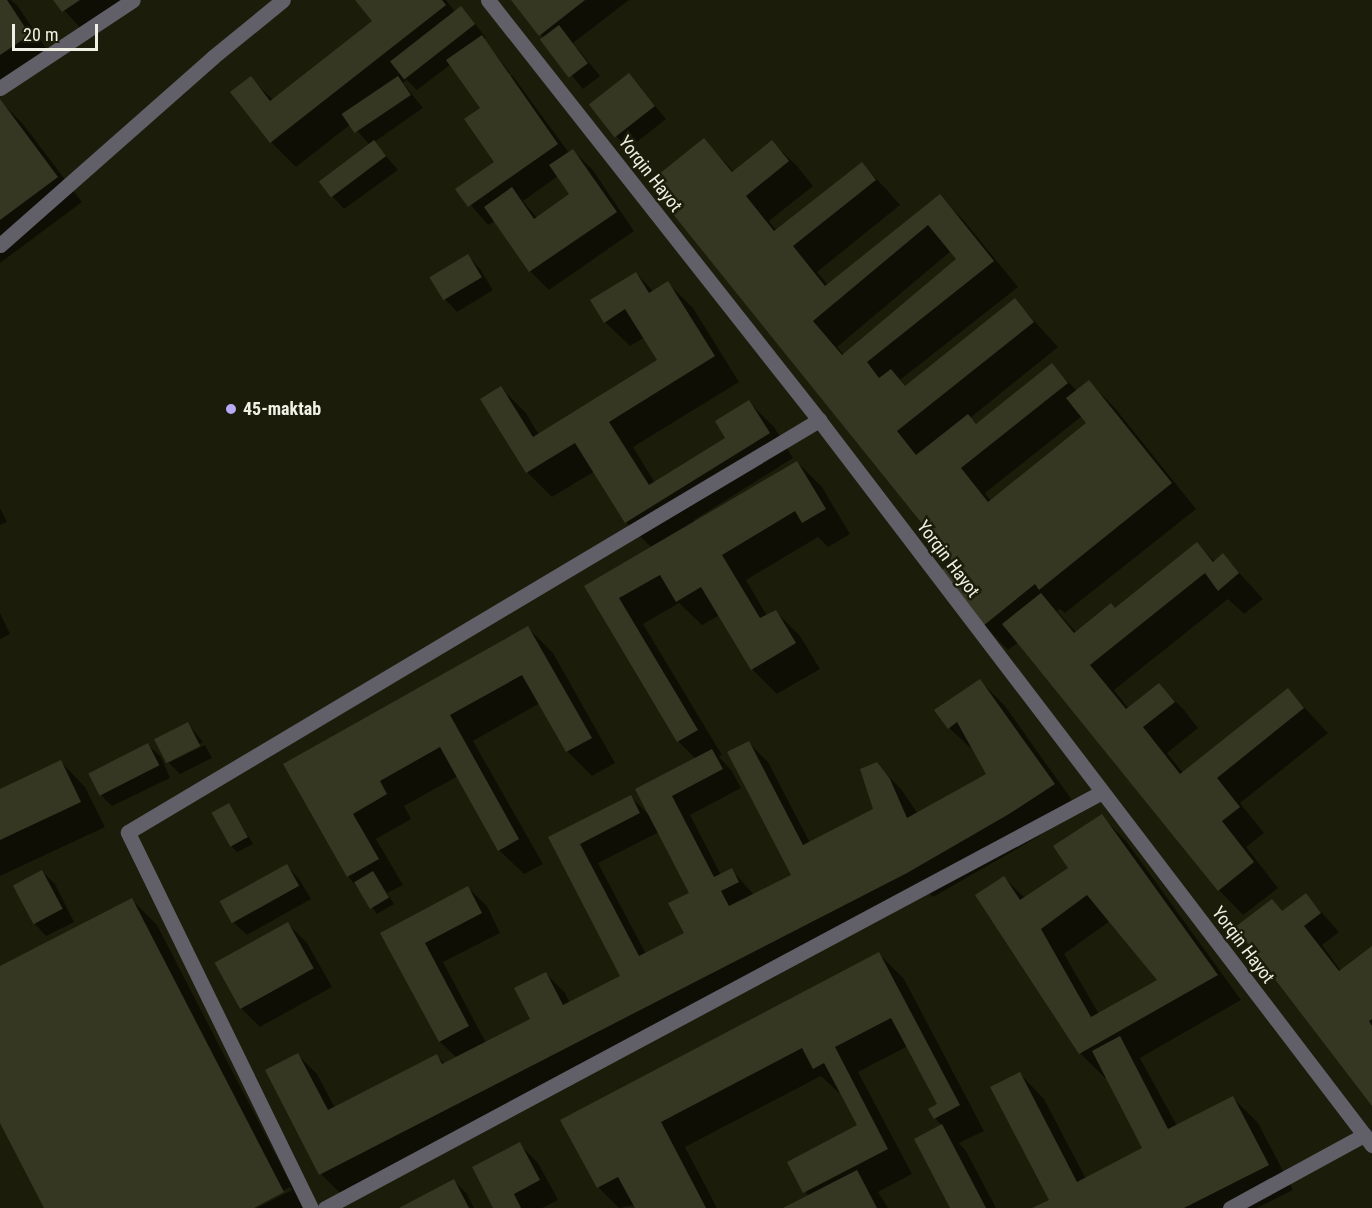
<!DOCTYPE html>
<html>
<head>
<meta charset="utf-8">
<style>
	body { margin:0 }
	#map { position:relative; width:1372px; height:1208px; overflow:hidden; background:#1c1c0a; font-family:"Roboto Condensed",sans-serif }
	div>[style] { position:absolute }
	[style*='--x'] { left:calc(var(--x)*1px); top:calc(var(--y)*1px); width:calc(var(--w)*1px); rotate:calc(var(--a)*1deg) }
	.shadow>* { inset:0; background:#0007 }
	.building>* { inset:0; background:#363723; transform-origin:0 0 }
	.minor>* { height:15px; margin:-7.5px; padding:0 7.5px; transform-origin:7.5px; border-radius:7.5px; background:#616069 }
	.dots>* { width:16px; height:16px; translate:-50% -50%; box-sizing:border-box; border:3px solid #1c1c0a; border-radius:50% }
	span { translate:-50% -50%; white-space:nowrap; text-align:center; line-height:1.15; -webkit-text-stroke:5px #1c1c0a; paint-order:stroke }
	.street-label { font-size:18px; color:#f0f1e4 }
	.poi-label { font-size:18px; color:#f0f1e4; font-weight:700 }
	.left { translate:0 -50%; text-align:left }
	.scale { position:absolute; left:12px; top:24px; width:86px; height:27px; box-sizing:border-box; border:3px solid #f0f1e4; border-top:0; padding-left:8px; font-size:18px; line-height:21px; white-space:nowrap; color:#f0f1e4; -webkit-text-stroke:4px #1c1c0a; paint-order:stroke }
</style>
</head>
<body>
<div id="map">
	<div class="shadow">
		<i style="clip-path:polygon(0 0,11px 0,17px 5px,54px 60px,0 96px)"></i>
		<i style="clip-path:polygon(55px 0,128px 0,82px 30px)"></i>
		<i style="clip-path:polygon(357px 0,446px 0,455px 12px,461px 8px,473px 21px,486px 38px,484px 39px,510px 73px,475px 97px,451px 64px,417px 90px,407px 80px,403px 83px,423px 108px,374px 142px,398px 170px,344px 209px,332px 196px,370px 145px,351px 124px,296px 167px,271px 142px,250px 78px,273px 100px,374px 21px)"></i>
		<i style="clip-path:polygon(513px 0,629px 0,573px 43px,600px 76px,583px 89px,542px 40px,544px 38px)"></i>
		<i style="clip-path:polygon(evenodd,512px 75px,569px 153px,573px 151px,592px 169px,634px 231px,549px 290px,530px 271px,495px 221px,488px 225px,457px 189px,496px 162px,482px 108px,476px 100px,512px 75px,558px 176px,571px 195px,537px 218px,523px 201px,558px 176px)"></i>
		<i style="clip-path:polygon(629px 75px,666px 119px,628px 149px,616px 136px)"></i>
		<i style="clip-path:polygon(0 101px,23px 124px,82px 202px,0 263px)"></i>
		<i style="clip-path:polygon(evenodd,704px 140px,734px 172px,772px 142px,797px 166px,813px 186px,769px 221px,777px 231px,862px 164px,886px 189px,900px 205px,817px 272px,828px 285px,940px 196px,964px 221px,1018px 287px,900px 380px,906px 387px,1015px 300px,1058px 347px,970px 418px,977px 425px,1052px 365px,1077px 391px,1089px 382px,1114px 407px,1196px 509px,1065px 613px,1060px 609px,1057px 611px,1076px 632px,1115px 609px,1197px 544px,1215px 562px,1223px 555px,1263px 599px,1244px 614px,1228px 599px,1114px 690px,1129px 709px,1159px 685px,1184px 710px,1198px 728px,1167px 753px,1183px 773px,1288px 690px,1328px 733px,1240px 803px,1264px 833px,1246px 847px,1278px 888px,1243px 915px,1219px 890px,1019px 642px,1008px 650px,984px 625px,955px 562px,704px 140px,951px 251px,958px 260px,844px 355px,837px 347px,951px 251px,704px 140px,1082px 416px,1088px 423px,991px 501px,985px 493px,1082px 416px)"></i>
		<i style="clip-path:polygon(468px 256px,480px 269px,493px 290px,457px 312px,445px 299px)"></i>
		<i style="clip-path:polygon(evenodd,636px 273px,654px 292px,668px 283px,693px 308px,739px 382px,633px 447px,655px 483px,727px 438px,749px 402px,774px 427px,793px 458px,694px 520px,695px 523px,797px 462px,822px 487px,850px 534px,828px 547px,818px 537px,746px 580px,767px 616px,775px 611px,800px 636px,820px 669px,777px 694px,752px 669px,720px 615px,702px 625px,679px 603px,643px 624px,722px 755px,719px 757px,731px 770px,741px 788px,690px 815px,721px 875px,732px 870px,754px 895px,793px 875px,749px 743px,768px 762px,810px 843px,875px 810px,876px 764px,901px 789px,918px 814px,988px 775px,975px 752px,949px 728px,980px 681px,1005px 706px,1079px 810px,1034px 839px,933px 897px,927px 891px,340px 1193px,321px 1174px,267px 1071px,298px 1055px,317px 1074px,335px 1108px,437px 1056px,445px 1064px,457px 1058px,440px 1042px,382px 933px,468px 888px,487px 906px,500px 933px,443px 962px,486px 1043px,532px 1019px,546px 974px,565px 993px,570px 1003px,622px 976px,550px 838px,630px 796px,651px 817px,696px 759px,678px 741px,586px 587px,652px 548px,626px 522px,595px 471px,552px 497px,527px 472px,482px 400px,501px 388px,526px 413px,539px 435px,659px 360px,645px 337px,630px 346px,605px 322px,636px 273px,659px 832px,691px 893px,686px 934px,646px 954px,598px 863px,659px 832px)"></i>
		<i style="clip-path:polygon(0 508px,7px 522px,0 525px)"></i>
		<i style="clip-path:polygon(0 613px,10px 634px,0 639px)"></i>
		<i style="clip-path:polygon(528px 628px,553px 653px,615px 763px,592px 776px,567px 751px,540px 703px,473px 741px,543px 864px,524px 874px,499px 850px,458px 776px,404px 806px,411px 819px,376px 839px,403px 885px,387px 893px,394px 904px,377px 914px,348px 876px,285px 765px)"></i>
		<i style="clip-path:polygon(188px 724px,203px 742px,170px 759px,170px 762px,205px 745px,212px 758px,180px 774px,167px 761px,156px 740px)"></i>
		<i style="clip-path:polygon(148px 745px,161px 757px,170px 778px,112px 806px,100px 794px,90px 773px)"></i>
		<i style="clip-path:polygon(61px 762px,85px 787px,105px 827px,0 876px,0 790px)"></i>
		<i style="clip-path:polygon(229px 804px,253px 844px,237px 852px,231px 846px)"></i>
		<i style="clip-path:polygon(evenodd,1101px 816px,1126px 841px,1241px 1000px,1140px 1058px,1177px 1126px,1233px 1098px,1258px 1123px,1293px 1190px,1257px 1208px,1036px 1208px,1051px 1200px,1020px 1074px,1044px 1099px,1086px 1179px,1144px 1149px,1107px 1077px,1105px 1078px,1080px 1053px,1004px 878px,1025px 898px,1070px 869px,1101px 816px,1110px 921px,1159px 981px,1099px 1014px,1064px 954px,1110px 921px)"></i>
		<i style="clip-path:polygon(287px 866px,299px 879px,311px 899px,247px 935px,234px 923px)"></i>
		<i style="clip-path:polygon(42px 871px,55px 884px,74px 922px,46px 936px,34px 923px)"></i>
		<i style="clip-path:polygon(1306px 895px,1339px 932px,1322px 945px,1341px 971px,1372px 948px,1372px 1103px,1283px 912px)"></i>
		<i style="clip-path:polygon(132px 900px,157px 925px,303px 1208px,257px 1208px,292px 1190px,290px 1187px,250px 1208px,46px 1208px,0 1120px,0 968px)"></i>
		<i style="clip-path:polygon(288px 924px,307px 943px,332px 987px,260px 1027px,241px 1008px)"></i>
		<i style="clip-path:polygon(879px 954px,904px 979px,984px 1131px,959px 1143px,966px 1151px,996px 1208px,951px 1208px,942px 1126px,935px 1118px,939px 1105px,908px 1046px,858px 1072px,912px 1174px,878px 1192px,888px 1208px,786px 1208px,808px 1196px,789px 1163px,859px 1126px,841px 1092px,839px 1093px,821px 1076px,685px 1147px,717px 1208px,637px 1208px,635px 1205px,619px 1208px,598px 1187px,562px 1120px)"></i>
		<i style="clip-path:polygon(519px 1144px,538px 1163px,558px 1200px,542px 1208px,495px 1208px)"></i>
		<i style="clip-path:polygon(454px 1181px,467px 1194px,474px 1208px,403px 1208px)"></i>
	</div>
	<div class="building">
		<i style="clip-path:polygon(0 0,7px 0,30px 35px,0 55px)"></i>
		<i style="clip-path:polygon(53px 0,80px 0,62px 12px)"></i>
		<i style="clip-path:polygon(355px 0,442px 0,446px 5px,270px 143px,230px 92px,251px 76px,270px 101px,372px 21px)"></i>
		<i style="clip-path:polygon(511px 0,585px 0,539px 36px)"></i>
		<i style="left:461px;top:6px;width:23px;height:90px;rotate:52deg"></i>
		<i style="left:559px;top:25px;width:48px;height:24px;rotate:53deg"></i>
		<i style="clip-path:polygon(482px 35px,558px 144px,468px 207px,455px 189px,494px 162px,464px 119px,480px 108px,446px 60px)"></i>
		<i style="left:629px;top:73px;width:42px;height:51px;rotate:52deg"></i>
		<i style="left:398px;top:76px;width:23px;height:68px;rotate:56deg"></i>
		<i style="clip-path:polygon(0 99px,58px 177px,0 220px)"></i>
		<i style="clip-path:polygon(evenodd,704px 138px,732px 172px,772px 140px,789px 161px,746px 196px,774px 231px,862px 162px,876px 180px,793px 246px,825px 286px,940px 194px,994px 261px,867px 362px,879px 378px,891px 369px,905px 386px,1015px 298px,1034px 322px,897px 431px,916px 455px,968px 414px,976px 424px,1052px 363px,1068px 383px,961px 468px,988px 502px,1086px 423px,1066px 398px,1089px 380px,1172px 483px,1039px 590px,1035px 584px,983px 626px,939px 572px,953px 562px,648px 183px,704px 138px,928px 225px,956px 259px,842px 355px,813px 321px,928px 225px)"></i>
		<i style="left:374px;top:140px;width:20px;height:69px;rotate:53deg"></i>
		<i style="clip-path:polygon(573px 149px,617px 212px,529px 272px,484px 207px,512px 187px,534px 219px,569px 194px,549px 165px)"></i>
		<i style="left:468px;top:254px;width:27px;height:45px;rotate:59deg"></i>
		<i style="clip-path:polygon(636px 272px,649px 293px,668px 281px,715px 356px,609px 422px,649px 485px,725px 438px,715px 421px,749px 400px,770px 433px,625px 523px,575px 443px,526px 473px,480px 399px,501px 386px,533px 437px,657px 360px,625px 309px,604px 323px,590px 300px)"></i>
		<i style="clip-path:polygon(797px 461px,826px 509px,802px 523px,795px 511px,722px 555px,760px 618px,776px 610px,796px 643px,751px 670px,701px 587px,676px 602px,660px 575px,619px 598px,698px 730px,677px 742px,584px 586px)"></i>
		<i style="clip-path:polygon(1197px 542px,1213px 562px,1223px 553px,1239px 573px,1218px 591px,1205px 573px,1090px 665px,1126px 709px,1159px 683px,1175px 702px,1143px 727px,1180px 774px,1288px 688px,1304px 708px,1217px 778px,1240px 807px,1222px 821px,1254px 862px,1218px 891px,1002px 624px,1041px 593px,1074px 633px,1111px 603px,1115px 608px)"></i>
		<i style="clip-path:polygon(528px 626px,592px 738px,566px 752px,522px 675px,450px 715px,519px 839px,498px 851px,440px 747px,380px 781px,387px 794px,353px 814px,379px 859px,347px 877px,283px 764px)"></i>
		<i style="clip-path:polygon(980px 679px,1055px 784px,1009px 814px,907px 873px,319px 1175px,265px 1070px,298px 1053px,328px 1110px,437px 1054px,442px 1064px,530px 1019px,514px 988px,546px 972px,563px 1005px,620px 976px,548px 837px,631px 795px,640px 813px,580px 844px,639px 956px,684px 933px,668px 903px,689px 893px,635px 789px,712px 749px,723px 769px,672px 796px,714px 877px,732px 868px,739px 882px,721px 891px,729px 906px,791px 875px,727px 752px,749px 741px,803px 845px,873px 809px,860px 769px,877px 762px,890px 779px,907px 818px,986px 774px,957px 722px,948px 729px,934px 710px)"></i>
		<i style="left:188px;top:722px;width:27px;height:38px;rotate:63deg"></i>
		<i style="left:148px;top:743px;width:25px;height:67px;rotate:63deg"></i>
		<i style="clip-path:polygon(61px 760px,81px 802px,0 840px,0 789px)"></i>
		<i style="left:229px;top:803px;width:39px;height:20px;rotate:61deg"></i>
		<i style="clip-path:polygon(evenodd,1102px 814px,1218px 975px,1079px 1054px,975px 895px,1004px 876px,1020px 900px,1068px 868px,1053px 846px,1102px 814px,1087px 895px,1157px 980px,1091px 1017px,1041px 929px,1087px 895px)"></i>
		<i style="left:287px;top:864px;width:25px;height:77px;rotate:61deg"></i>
		<i style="left:42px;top:870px;width:44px;height:33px;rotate:62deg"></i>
		<i style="left:373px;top:871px;width:31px;height:22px;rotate:59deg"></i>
		<i style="clip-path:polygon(468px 886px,482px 913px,425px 943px,469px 1026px,439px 1042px,380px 933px)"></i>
		<i style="clip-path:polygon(1306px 893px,1321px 913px,1304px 926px,1339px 971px,1372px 946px,1372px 1019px,1369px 1021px,1372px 1026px,1372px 1106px,1235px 927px,1272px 899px,1282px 911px)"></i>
		<i style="clip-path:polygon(132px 898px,284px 1192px,254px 1208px,44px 1208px,0 1123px,0 966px)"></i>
		<i style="left:288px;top:922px;width:53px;height:84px;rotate:61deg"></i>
		<i style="clip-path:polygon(879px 952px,960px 1105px,934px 1119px,928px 1109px,937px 1104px,891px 1018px,835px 1047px,888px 1149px,803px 1193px,787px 1162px,857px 1125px,824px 1063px,813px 1069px,802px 1048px,661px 1122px,706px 1208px,635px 1208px,618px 1177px,597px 1188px,560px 1120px)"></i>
		<i style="clip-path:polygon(1120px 1036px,1168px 1129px,1233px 1096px,1269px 1165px,1184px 1208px,1032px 1208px,1049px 1200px,990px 1087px,1020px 1072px,1077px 1182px,1142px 1148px,1092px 1051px)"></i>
		<i style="clip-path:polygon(942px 1124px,986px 1208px,950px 1208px,914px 1139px)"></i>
		<i style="clip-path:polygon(520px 1142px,540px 1180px,514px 1194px,521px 1208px,493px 1208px,472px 1167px)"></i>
		<i style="clip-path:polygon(857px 1170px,877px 1208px,783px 1208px)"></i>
		<i style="clip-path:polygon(454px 1179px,469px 1208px,399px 1208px)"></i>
	</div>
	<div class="minor">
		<i style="--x:488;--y:0;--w:535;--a:51.76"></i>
		<i style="--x:819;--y:420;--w:912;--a:52.67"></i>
		<i style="--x:0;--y:88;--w:159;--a:-33.5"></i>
		<i style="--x:0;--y:245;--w:284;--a:-41.4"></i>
		<i style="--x:213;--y:57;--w:90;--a:-39.2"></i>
		<i style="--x:311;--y:1208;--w:418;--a:-116"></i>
		<i style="--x:128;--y:832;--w:805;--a:-30.8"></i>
		<i style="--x:325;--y:1208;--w:881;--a:-28.16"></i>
		<i style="--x:1230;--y:1208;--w:153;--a:-28.6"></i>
	</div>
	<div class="dots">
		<i style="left:231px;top:409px;background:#b7abf8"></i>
	</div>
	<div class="street-label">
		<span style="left:650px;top:174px;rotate:52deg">Yorqin Hayot</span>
		<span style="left:948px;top:559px;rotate:53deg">Yorqin Hayot</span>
		<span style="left:1243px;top:945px;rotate:53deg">Yorqin Hayot</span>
	</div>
	<div class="poi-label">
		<span class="left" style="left:243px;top:409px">45-maktab</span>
	</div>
	<div class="scale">20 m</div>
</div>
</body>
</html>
